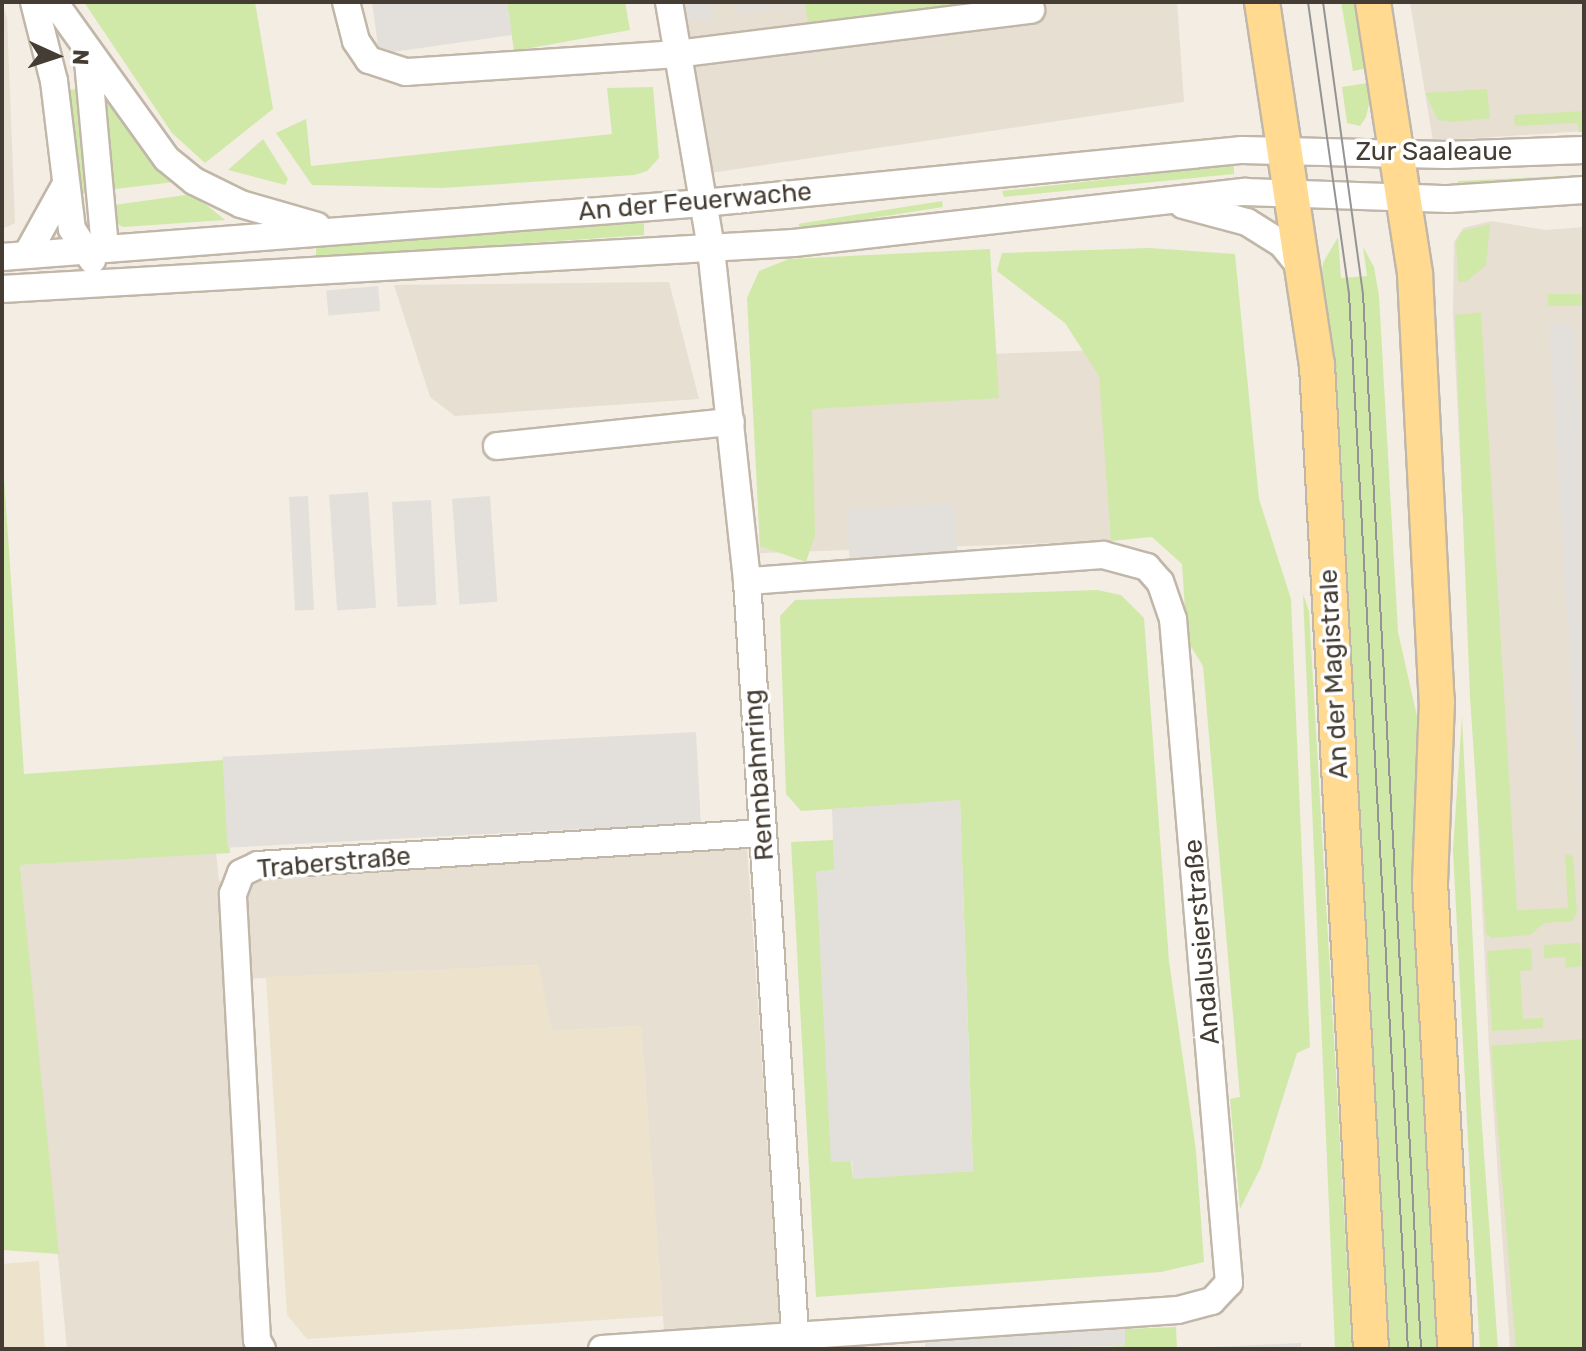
<!DOCTYPE html>
<html>
<head>
<meta charset="utf-8">
<style>
	body { margin:0 }
	#map { position:relative; width:1586px; height:1351px; overflow:hidden; background:#f3ede3; font-family:Rubik,sans-serif }
	div>[style] { position:absolute }
	[style*='--x'] { left:calc(var(--x)*1px); top:calc(var(--y)*1px); width:calc(var(--w)*1px); rotate:calc(var(--a)*1deg) }
	.residential>* { inset:0; background:#e7dfd1; transform-origin:0 0 }
	.education>* { inset:0; background:#ede2cc }
	.green>* { inset:0; background:#d0e9a9; transform-origin:0 0 }
	.parking>* { inset:0; background:#e3e0dc; transform-origin:0 0 }
	.roads { filter:drop-shadow(2px 0 #c1b7a9) drop-shadow(-2px 0 #c1b7a9) drop-shadow(0 2px #c1b7a9) drop-shadow(0 -2px #c1b7a9) }
	.minor>* { height:26px; margin:-13px; padding:0 13px; transform-origin:13px; border-radius:13px; background:#fff }
	.major>* { height:34px; margin:-17px; padding:0 17px; transform-origin:17px; border-radius:17px; background:#ffda90 }
	.tram>* { height:2px; margin:-1px; padding:0 1px; transform-origin:1px; border-radius:1px; background:#949494 }
	span { translate:-50% -50%; white-space:nowrap; text-align:center; line-height:1.15; -webkit-text-stroke:7px #fff; paint-order:stroke }
	.street-label { font-size:26px; color:#453d33 }
	.frame { position:absolute; inset:0; border:4px solid #453d33; pointer-events:none }
	.north { position:absolute; left:16px; top:16px; width:80px; height:80px; -webkit-text-stroke:6px #fff; paint-order:stroke; rotate:93deg; font-size:22px; font-weight:700; line-height:32px; text-align:center; color:#453d33 }
	.north::after { content:''; display:block; margin:auto; width:28px; height:36px; background:#453d33; clip-path:polygon(50% 0,100% 100%,50% 72%,0 100%) }
</style>
</head>
<body>
<div id="map">
	<div class="residential">
		<i style="clip-path:polygon(669px 2px,1177px 2px,1184px 102px,697px 175px)"></i>
		<i style="clip-path:polygon(1410px 2px,1584px 2px,1584px 131px,1433px 141px)"></i>
		<i style="clip-path:polygon(2px 3px,7px 18px,15px 223px,2px 229px)"></i>
		<i style="clip-path:polygon(1491px 221px,1545px 230px,1584px 227px,1584px 1349px,1510px 1349px,1489px 1046px,1453px 315px,1454px 242px,1463px 228px)"></i>
		<i style="clip-path:polygon(669px 282px,699px 399px,455px 416px,430px 397px,394px 285px)"></i>
		<i style="left:1105px;top:350px;width:191px;height:352px;rotate:88deg"></i>
		<i style="clip-path:polygon(747px 849px,780px 1323px,664px 1331px,641px 1026px,552px 1031px,537px 965px,225px 980px,248px 1349px,67px 1349px,20px 865px,216px 852px,219px 881px)"></i>
	</div>
	<div class="education">
		<i style="clip-path:polygon(538px 965px,552px 1031px,641px 1026px,663px 1316px,307px 1339px,287px 1315px,266px 977px)"></i>
		<i style="clip-path:polygon(39px 1261px,45px 1349px,2px 1349px,2px 1264px)"></i>
	</div>
	<div class="green">
		<i style="clip-path:polygon(84px 2px,255px 2px,273px 109px,205px 163px,172px 133px)"></i>
		<i style="clip-path:polygon(625px 2px,630px 30px,514px 51px,507px 3px)"></i>
		<i style="clip-path:polygon(805px 2px,973px 2px,971px 10px,809px 30px)"></i>
		<i style="clip-path:polygon(1341px 2px,1359px 2px,1374px 67px,1353px 71px)"></i>
		<i style="clip-path:polygon(1374px 82px,1366px 117px,1360px 126px,1347px 123px,1342px 87px)"></i>
		<i style="clip-path:polygon(99px 87px,139px 144px,174px 182px,107px 190px)"></i>
		<i style="clip-path:polygon(653px 87px,659px 158px,647px 171px,634px 175px,442px 188px,312px 185px,276px 133px,306px 119px,311px 166px,612px 134px,607px 88px)"></i>
		<i style="left:78px;top:89px;width:105px;height:9px;rotate:83deg"></i>
		<i style="clip-path:polygon(1487px 89px,1490px 118px,1454px 122px,1438px 120px,1425px 93px)"></i>
		<i style="clip-path:polygon(1584px 111px,1584px 132px,1579px 132px,1578px 123px,1515px 126px,1514px 115px)"></i>
		<i style="clip-path:polygon(263px 139px,288px 179px,285px 185px,228px 170px)"></i>
		<i style="clip-path:polygon(1234px 165px,1234px 174px,1004px 197px,1002px 191px)"></i>
		<i style="clip-path:polygon(1584px 175px,1584px 182px,1458px 190px,1458px 181px)"></i>
		<i style="clip-path:polygon(193px 194px,225px 220px,123px 227px,112px 221px,107px 206px)"></i>
		<i style="left:942px;top:201px;width:6px;height:145px;rotate:81deg"></i>
		<i style="clip-path:polygon(644px 223px,644px 235px,316px 258px,316px 243px)"></i>
		<i style="clip-path:polygon(1490px 224px,1486px 265px,1466px 282px,1458px 282px,1456px 242px,1462px 231px)"></i>
		<i style="clip-path:polygon(1338px 237px,1341px 278px,1367px 276px,1363px 247px,1374px 267px,1379px 296px,1398px 632px,1421px 734px,1442px 1349px,1386px 1349px,1321px 281px,1323px 263px)"></i>
		<i style="clip-path:polygon(1149px 248px,1235px 254px,1259px 499px,1291px 599px,1310px 1047px,1297px 1053px,1261px 1167px,1240px 1209px,1230px 1099px,1240px 1097px,1203px 666px,1187px 640px,1182px 564px,1152px 537px,1111px 541px,1099px 376px,1065px 323px,997px 271px,1002px 253px)"></i>
		<i style="clip-path:polygon(990px 249px,999px 398px,812px 409px,815px 535px,806px 562px,760px 546px,747px 298px,759px 271px,789px 259px)"></i>
		<i style="left:1584px;top:294px;width:12px;height:36px;rotate:90deg"></i>
		<i style="clip-path:polygon(1481px 312px,1517px 910px,1568px 908px,1565px 854px,1573px 856px,1577px 913px,1572px 921px,1544px 923px,1530px 935px,1492px 938px,1486px 934px,1470px 697px,1455px 315px)"></i>
		<i style="clip-path:polygon(2px 447px,24px 774px,223px 760px,230px 853px,20px 865px,59px 1254px,2px 1250px)"></i>
		<i style="clip-path:polygon(1097px 590px,1121px 595px,1144px 618px,1169px 961px,1196px 1151px,1204px 1262px,1161px 1272px,816px 1297px,791px 842px,833px 840px,835px 870px,816px 872px,853px 1178px,973px 1171px,960px 801px,801px 811px,786px 794px,780px 616px,795px 600px)"></i>
		<i style="clip-path:polygon(1303px 594px,1309px 611px,1352px 1349px,1335px 1349px)"></i>
		<i style="clip-path:polygon(1462px 716px,1481px 1112px,1498px 1349px,1480px 1349px,1471px 1199px,1453px 850px)"></i>
		<i style="clip-path:polygon(1580px 943px,1582px 966px,1566px 968px,1565px 957px,1544px 958px,1544px 945px)"></i>
		<i style="clip-path:polygon(1531px 948px,1532px 970px,1520px 971px,1523px 1019px,1543px 1018px,1543px 1028px,1492px 1031px,1487px 951px)"></i>
		<i style="clip-path:polygon(1584px 1039px,1584px 1349px,1516px 1349px,1491px 1046px)"></i>
		<i style="clip-path:polygon(1176px 1327px,1177px 1349px,1070px 1349px,1125px 1346px,1125px 1329px)"></i>
	</div>
	<div class="parking">
		<i style="clip-path:polygon(372px 2px,507px 2px,512px 35px,379px 54px)"></i>
		<i style="clip-path:polygon(683px 2px,711px 2px,713px 18px,686px 21px)"></i>
		<i style="clip-path:polygon(734px 2px,805px 2px,805px 5px,736px 14px)"></i>
		<i style="left:378px;top:286px;width:25px;height:52px;rotate:85deg"></i>
		<i style="clip-path:polygon(1574px 324px,1584px 484px,1583px 869px,1549px 325px)"></i>
		<i style="left:368px;top:492px;width:116px;height:39px;rotate:86deg"></i>
		<i style="left:308px;top:496px;width:114px;height:19px;rotate:87deg"></i>
		<i style="left:490px;top:496px;width:106px;height:38px;rotate:86deg"></i>
		<i style="left:431px;top:500px;width:105px;height:39px;rotate:87deg"></i>
		<i style="left:954px;top:503px;width:51px;height:108px;rotate:86deg"></i>
		<i style="left:696px;top:732px;width:91px;height:474px;rotate:87deg"></i>
		<i style="clip-path:polygon(960px 800px,973px 1171px,853px 1179px,852px 1161px,831px 1162px,816px 872px,834px 870px,832px 809px)"></i>
		<i style="clip-path:polygon(1125px 1329px,1125px 1346px,925px 1349px,925px 1342px)"></i>
		<i style="clip-path:polygon(1301px 1343px,1301px 1349px,1189px 1349px,1189px 1348px)"></i>
	</div>
	<div class="roads">
		<div class="minor">
			<i style="--x:34;--y:2;--w:81;--a:75.8"></i>
			<i style="--x:54;--y:81;--w:149;--a:83.1"></i>
			<i style="--x:72;--y:229;--w:37;--a:57"></i>
			<i style="--x:54;--y:2;--w:193;--a:54.3"></i>
			<i style="--x:167;--y:159;--w:35;--a:39"></i>
			<i style="--x:194;--y:181;--w:52;--a:26.1"></i>
			<i style="--x:241;--y:204;--w:79;--a:16.1"></i>
			<i style="--x:346;--y:2;--w:40;--a:75.6"></i>
			<i style="--x:356;--y:41;--w:23;--a:56"></i>
			<i style="--x:369;--y:60;--w:39;--a:18"></i>
			<i style="--x:406;--y:72;--w:271;--a:-3.8"></i>
			<i style="--x:676;--y:54;--w:358;--a:-7.1"></i>
			<i style="--x:669;--y:2;--w:251;--a:80.3"></i>
			<i style="--x:711;--y:249;--w:334;--a:83.8"></i>
			<i style="--x:747;--y:581;--w:770;--a:86.35"></i>
			<i style="--x:87;--y:50;--w:199;--a:84.8"></i>
			<i style="--x:1183;--y:205;--w:66;--a:14.9"></i>
			<i style="--x:1247;--y:222;--w:41;--a:32.2"></i>
			<i style="--x:1282;--y:244;--w:33;--a:51"></i>
			<i style="--x:27;--y:254;--w:80;--a:-60.9"></i>
			<i style="--x:2;--y:257;--w:703;--a:-4.4"></i>
			<i style="--x:703;--y:203;--w:542;--a:-5.62"></i>
			<i style="--x:1242;--y:150;--w:204;--a:1.4"></i>
			<i style="--x:1446;--y:155;--w:138;--a:-2.1"></i>
			<i style="--x:2;--y:289;--w:793;--a:-3.32"></i>
			<i style="--x:794;--y:243;--w:454;--a:-6.5"></i>
			<i style="--x:1245;--y:192;--w:204;--a:2"></i>
			<i style="--x:1449;--y:199;--w:135;--a:-3.8"></i>
			<i style="--x:497;--y:446;--w:235;--a:-5.9"></i>
			<i style="--x:262;--y:1349;--w:10;--a:-119"></i>
			<i style="--x:257;--y:1340;--w:447;--a:-93.1"></i>
			<i style="--x:233;--y:894;--w:22;--a:-69"></i>
			<i style="--x:241;--y:873;--w:19;--a:-25"></i>
			<i style="--x:258;--y:865;--w:506;--a:-3.63"></i>
			<i style="--x:602;--y:1349;--w:577;--a:-3.87"></i>
			<i style="--x:1178;--y:1310;--w:35;--a:-15"></i>
			<i style="--x:1212;--y:1301;--w:25;--a:-47"></i>
			<i style="--x:1229;--y:1283;--w:666;--a:-94.82"></i>
			<i style="--x:1173;--y:619;--w:39;--a:-109"></i>
			<i style="--x:1160;--y:582;--w:20;--a:-131"></i>
			<i style="--x:1147;--y:567;--w:46;--a:-164.7"></i>
			<i style="--x:1103;--y:555;--w:357;--a:175.8"></i>
		</div>
		<div class="major">
			<i style="--x:1262;--y:2;--w:367;--a:81.4"></i>
			<i style="--x:1317;--y:365;--w:985;--a:86.86"></i>
			<i style="--x:1373;--y:2;--w:275;--a:81.2"></i>
			<i style="--x:1415;--y:274;--w:428;--a:87.1"></i>
			<i style="--x:1437;--y:701;--w:181;--a:92.2"></i>
			<i style="--x:1430;--y:882;--w:468;--a:86.9"></i>
		</div>
	</div>
	<div class="tram">
		<i style="--x:1308;--y:2;--w:295;--a:82"></i>
		<i style="--x:1349;--y:294;--w:1057;--a:86.8"></i>
		<i style="--x:1323;--y:2;--w:295;--a:82.2"></i>
		<i style="--x:1363;--y:294;--w:1057;--a:86.85"></i>
	</div>
	<div class="street-label">
		<span style="left:1434px;top:152px">Zur Saaleaue</span>
		<span style="left:695px;top:202px;rotate:-5deg">An der Feuerwache</span>
		<span style="left:1334px;top:674px;rotate:-93deg">An der Magistrale</span>
		<span style="left:759px;top:775px;rotate:-94deg">Rennbahnring</span>
		<span style="left:334px;top:863px;rotate:-5deg">Traberstraße</span>
		<span style="left:1202px;top:942px;rotate:-95deg">Andalusierstraße</span>
	</div>
	<div class="frame"></div>
	<div class="north">N</div>
</div>
</body>
</html>
